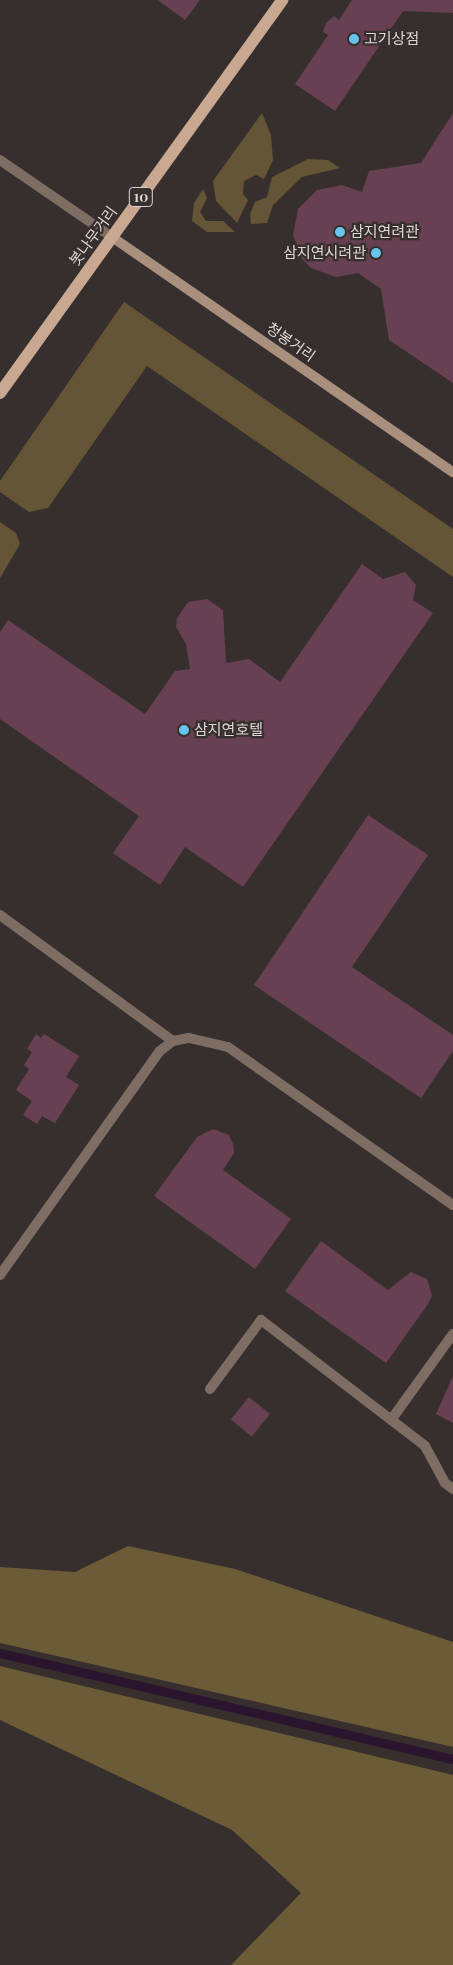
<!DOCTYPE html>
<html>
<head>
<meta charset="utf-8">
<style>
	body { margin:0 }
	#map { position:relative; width:453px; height:1965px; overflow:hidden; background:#372f2e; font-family:"Playfair Display","Noto Sans KR",serif }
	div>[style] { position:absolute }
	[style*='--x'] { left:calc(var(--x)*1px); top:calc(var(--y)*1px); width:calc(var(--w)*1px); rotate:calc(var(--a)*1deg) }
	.green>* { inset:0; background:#635535 }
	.forest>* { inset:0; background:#6b5b36 }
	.stream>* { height:9px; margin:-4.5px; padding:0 4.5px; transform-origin:4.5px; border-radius:4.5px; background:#2b142e }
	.building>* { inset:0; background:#674151; transform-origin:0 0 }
	.lane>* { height:10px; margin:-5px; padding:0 5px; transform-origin:5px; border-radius:5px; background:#7d6d63 }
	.street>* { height:10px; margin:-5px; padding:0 5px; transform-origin:5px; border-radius:5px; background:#7d6d63 }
	.secondary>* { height:10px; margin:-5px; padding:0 5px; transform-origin:5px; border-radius:5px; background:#a88f7e }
	.primary>* { height:12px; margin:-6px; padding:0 6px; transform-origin:6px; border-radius:6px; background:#c9a892 }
	.dots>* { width:14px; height:14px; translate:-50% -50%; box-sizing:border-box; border:2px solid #372f2e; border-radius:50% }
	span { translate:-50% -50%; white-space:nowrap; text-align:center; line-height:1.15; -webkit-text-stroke:4.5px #372f2e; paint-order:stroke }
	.shield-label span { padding:1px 4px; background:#372f2e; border:1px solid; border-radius:4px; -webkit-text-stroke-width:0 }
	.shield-label { font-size:14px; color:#dcd7d6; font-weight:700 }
	.poi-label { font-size:15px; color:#dcd7d6 }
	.left { translate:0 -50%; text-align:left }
	.right { translate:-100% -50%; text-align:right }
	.street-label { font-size:15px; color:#dcd7d6 }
</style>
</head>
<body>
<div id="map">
	<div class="green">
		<i style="clip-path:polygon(262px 113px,271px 135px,273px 160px,264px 179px,256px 175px,244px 181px,243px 194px,248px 200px,237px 223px,216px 201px,213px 181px)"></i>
		<i style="clip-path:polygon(308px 159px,328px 160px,340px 168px,302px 177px,273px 205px,267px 223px,251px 224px,250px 214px,255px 202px,267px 197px,272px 177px)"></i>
		<i style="clip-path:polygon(203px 189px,207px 198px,200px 212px,206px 221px,223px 221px,235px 232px,207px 232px,192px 221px,194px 203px)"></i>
		<i style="clip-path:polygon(124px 302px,453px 529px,453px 577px,147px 366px,48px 508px,29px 512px,0 492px,0 481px)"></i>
		<i style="clip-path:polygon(0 522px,16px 533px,20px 544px,0 578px)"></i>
	</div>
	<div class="forest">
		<i style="clip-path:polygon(128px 1546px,235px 1569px,453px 1642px,453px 1747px,0 1643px,0 1567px,75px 1572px)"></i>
		<i style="clip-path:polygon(0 1666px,453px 1775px,453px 1965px,231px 1965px,301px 1893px,232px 1830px,0 1720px)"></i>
	</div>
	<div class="stream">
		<i style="--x:0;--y:1653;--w:465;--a:13.2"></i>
	</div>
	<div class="building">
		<i style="clip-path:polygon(158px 0,200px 0,185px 20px)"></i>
		<i style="clip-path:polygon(352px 0,453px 0,453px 13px,403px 11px,335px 111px,295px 84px,328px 35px,323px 32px,326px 23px,334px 16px,339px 20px)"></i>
		<i style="clip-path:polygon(453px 113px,453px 383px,389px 340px,381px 289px,358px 273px,336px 277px,311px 268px,302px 259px,293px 235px,298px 209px,317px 190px,342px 185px,362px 192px,369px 171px,421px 163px)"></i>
		<i style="clip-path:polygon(362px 564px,383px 579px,405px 572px,416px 585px,413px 600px,433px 613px,243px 887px,185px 847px,160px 885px,113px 853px,139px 816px,0 719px,0 632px,8px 620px,145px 714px,175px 671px,190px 669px,186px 644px,176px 627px,177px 618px,188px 602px,207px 599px,223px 610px,226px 663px,249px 659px,280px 682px)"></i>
		<i style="clip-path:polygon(368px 815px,428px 855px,352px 967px,453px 1035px,453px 1051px,421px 1098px,254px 985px)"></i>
		<i style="clip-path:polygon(36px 1034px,41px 1038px,44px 1034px,79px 1056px,66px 1077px,79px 1085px,55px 1123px,42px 1116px,37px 1124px,23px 1115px,32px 1101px,16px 1090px,29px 1069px,24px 1065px,32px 1052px,27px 1049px)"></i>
		<i style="clip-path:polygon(213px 1129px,229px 1135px,233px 1144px,234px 1153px,223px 1170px,291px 1219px,255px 1269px,154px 1196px,197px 1137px)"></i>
		<i style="clip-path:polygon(321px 1241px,388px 1290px,411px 1272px,427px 1279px,432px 1296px,428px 1304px,386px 1363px,285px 1291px)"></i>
		<i style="clip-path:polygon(453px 1376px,453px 1423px,436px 1414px)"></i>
		<i style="left:249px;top:1397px;width:27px;height:29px;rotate:39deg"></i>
	</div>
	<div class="lane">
		<i style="--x:0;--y:160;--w:136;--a:34.5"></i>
	</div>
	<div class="street">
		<i style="--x:0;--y:915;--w:214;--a:36.1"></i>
		<i style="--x:0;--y:1275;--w:275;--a:-54.5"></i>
		<i style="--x:160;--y:1051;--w:16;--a:-38"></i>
		<i style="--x:173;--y:1041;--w:16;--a:-11"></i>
		<i style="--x:189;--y:1038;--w:40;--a:13"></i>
		<i style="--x:228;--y:1047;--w:275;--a:35.1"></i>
		<i style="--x:210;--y:1389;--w:86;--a:-53.5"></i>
		<i style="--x:261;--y:1320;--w:207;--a:37.5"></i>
		<i style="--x:425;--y:1446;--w:42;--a:61.6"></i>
		<i style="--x:445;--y:1483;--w:10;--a:37"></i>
		<i style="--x:391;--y:1420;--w:106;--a:-54.2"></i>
	</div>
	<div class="secondary">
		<i style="--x:112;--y:237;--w:414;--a:34.6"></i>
	</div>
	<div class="primary">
		<i style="--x:0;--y:393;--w:484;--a:-54.3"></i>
	</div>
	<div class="dots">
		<i style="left:354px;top:39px;background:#66c4ef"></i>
		<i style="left:340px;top:232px;background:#66c4ef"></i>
		<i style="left:376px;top:253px;background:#66c4ef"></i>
		<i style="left:184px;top:730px;background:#66c4ef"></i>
	</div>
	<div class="shield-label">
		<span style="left:141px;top:197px">10</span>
	</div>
	<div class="poi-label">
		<span class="left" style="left:364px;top:39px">고기상점</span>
		<span class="left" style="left:350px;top:232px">삼지연려관</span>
		<span class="right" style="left:366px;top:253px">삼지연시려관</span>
		<span class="left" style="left:194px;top:730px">삼지연호텔</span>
	</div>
	<div class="street-label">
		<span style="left:93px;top:236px;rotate:-54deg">봇나무거리</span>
		<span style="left:291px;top:342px;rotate:35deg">청봉거리</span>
	</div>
</div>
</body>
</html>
